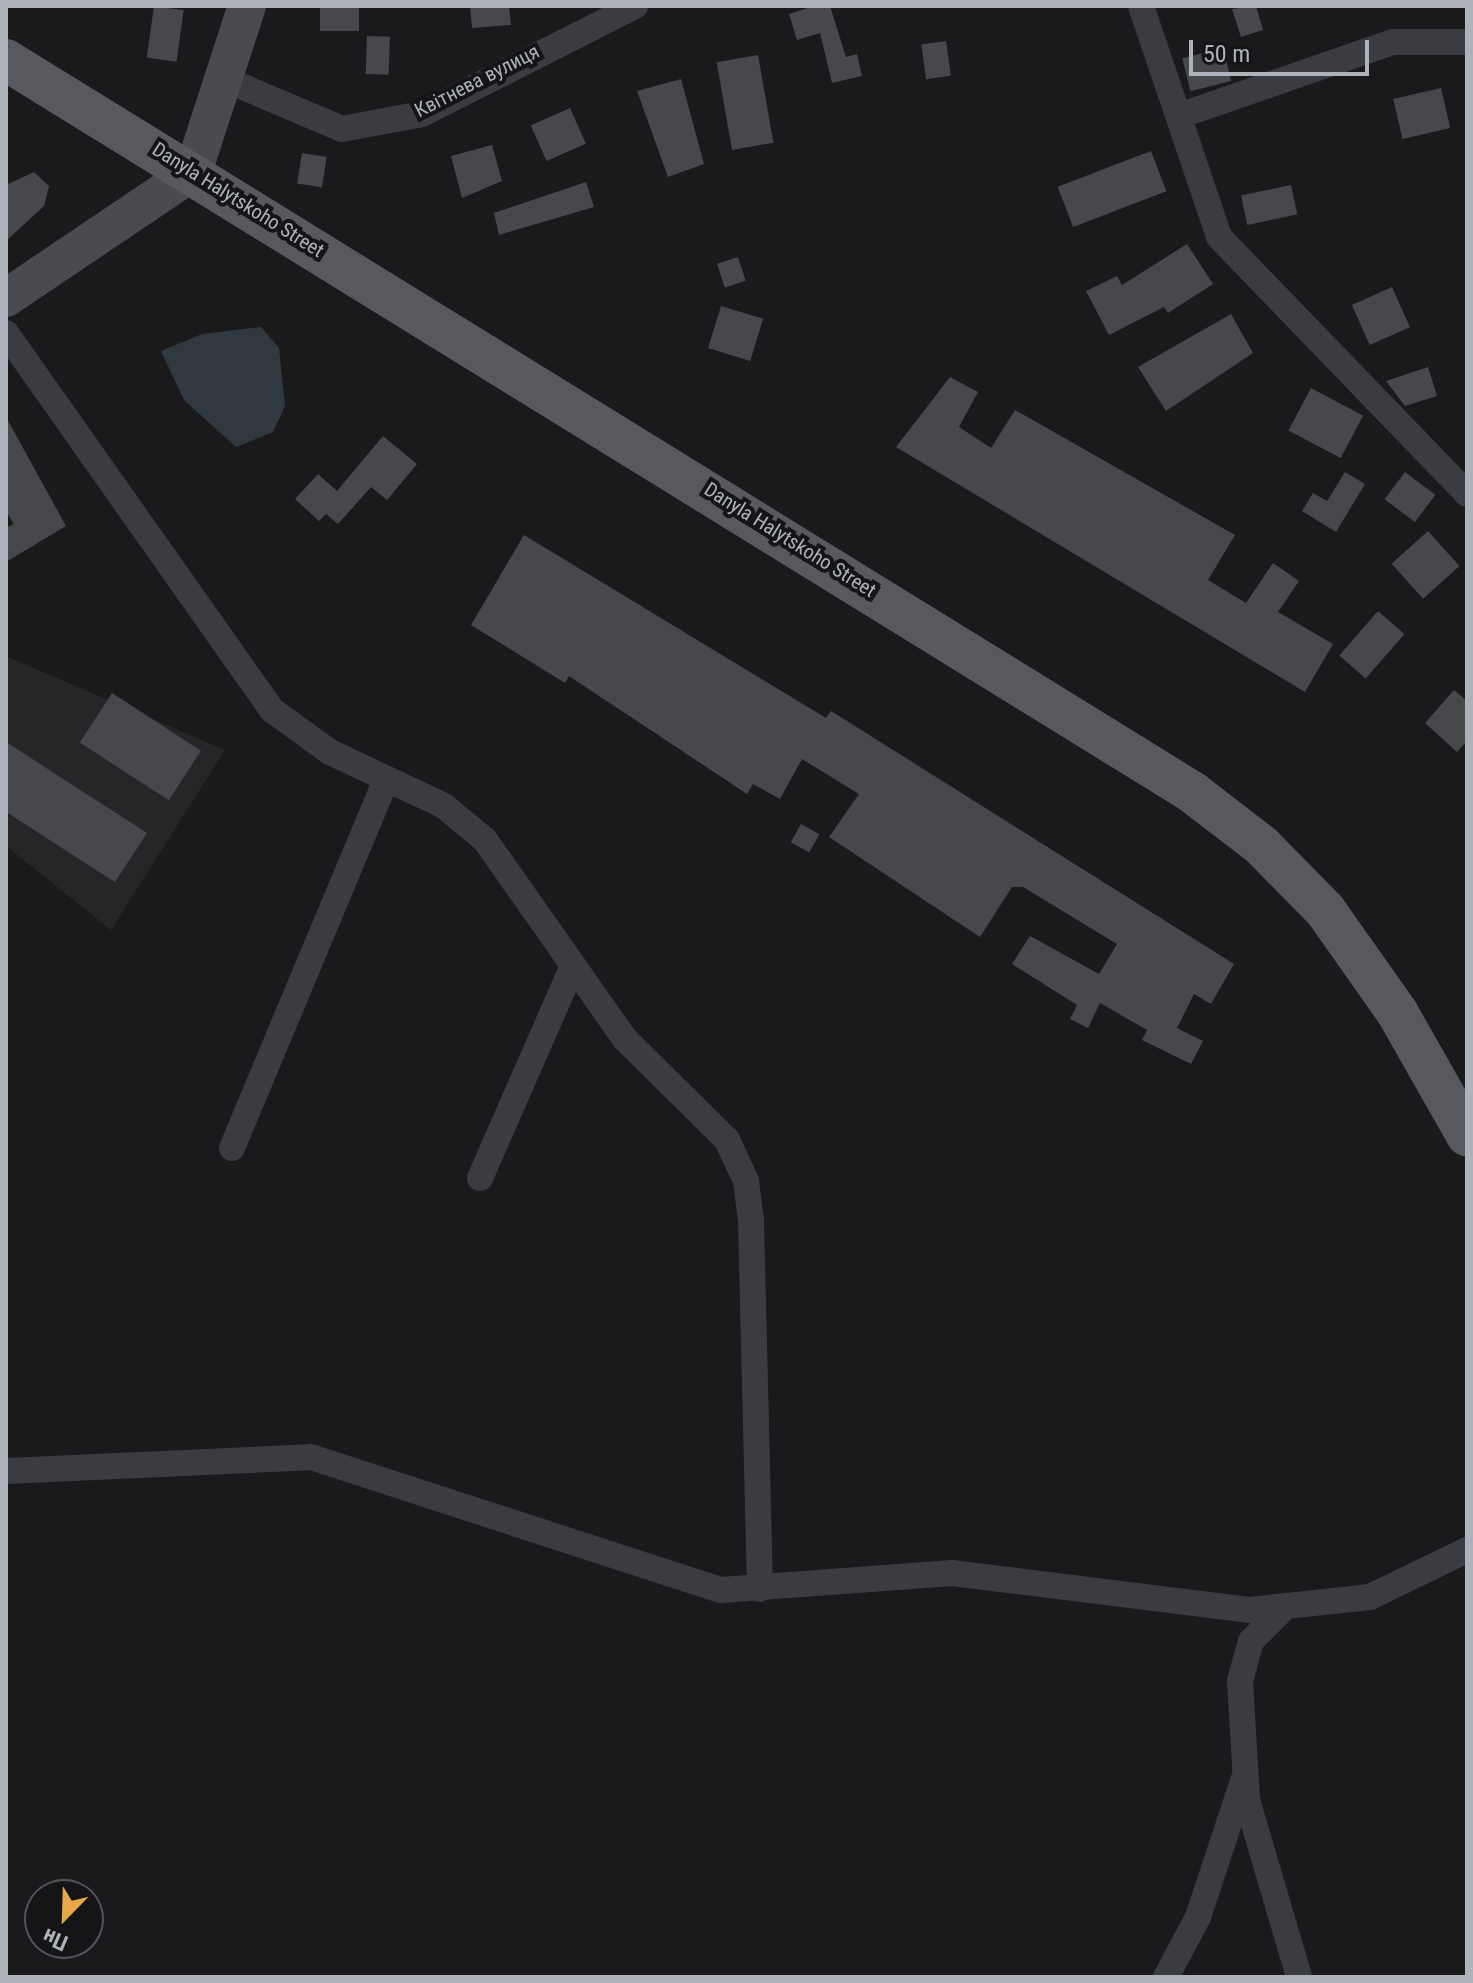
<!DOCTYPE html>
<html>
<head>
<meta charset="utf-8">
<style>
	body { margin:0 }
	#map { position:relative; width:1473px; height:1983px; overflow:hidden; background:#1a1a1c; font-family:"Roboto Condensed",sans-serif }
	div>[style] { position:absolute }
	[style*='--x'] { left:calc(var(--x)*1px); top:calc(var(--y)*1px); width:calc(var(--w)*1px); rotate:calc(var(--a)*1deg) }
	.built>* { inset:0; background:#262629 }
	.water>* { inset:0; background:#30393f }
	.building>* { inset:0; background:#47484c; transform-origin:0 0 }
	.street>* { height:26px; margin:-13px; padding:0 13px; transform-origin:13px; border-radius:13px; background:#3b3c41 }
	.secondary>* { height:38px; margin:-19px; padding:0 19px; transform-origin:19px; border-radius:19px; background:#494b51 }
	.primary>* { height:42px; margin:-21px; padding:0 21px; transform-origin:21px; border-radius:21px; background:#57595f }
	span { translate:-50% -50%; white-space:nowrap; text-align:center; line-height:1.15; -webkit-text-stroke:8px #151517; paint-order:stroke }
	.street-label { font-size:20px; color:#adb2bb }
	.frame { position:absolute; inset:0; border:8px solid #adb2bb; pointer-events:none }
	.north { position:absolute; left:24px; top:1879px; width:80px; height:80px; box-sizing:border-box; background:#151517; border:2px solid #525459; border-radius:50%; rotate:203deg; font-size:22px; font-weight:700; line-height:32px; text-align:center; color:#adb2bb }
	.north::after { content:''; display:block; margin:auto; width:28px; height:36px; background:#e7a947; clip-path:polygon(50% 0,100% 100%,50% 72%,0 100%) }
	.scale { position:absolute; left:1189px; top:40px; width:180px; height:36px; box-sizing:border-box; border:4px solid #adb2bb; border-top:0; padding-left:10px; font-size:24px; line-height:28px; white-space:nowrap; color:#adb2bb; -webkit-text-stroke:6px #151517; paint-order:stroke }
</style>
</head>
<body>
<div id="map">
	<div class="built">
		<i style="clip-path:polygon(6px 656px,225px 750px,111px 930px,6px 846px)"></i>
	</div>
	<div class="water">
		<i style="clip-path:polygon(261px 327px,279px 348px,285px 406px,273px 432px,236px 447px,184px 400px,161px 351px,202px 334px)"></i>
	</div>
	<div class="building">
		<i style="left:154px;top:6px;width:30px;height:52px;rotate:8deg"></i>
		<i style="left:320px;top:6px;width:39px;height:25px"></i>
		<i style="clip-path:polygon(470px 6px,509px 6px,511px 25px,472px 28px)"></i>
		<i style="clip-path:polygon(814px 6px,830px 6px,846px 57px,857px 54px,862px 76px,832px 83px,820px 33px,797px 40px,789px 14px)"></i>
		<i style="clip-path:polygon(1256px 6px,1263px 30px,1241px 37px,1232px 9px)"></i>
		<i style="left:367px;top:36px;width:23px;height:38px;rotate:2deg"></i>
		<i style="left:946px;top:41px;width:35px;height:25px;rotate:82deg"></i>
		<i style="left:1223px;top:48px;width:34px;height:42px;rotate:76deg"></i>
		<i style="left:758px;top:55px;width:89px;height:42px;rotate:80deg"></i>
		<i style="clip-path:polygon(681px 79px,704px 164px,668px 177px,637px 91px)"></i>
		<i style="left:1441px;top:88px;width:41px;height:49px;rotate:77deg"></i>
		<i style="left:570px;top:108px;width:39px;height:43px;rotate:66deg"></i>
		<i style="clip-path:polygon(492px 145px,502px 181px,462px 198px,451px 156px)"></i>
		<i style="left:1151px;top:151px;width:43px;height:100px;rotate:69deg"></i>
		<i style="left:302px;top:153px;width:25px;height:31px;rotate:9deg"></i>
		<i style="clip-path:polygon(34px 172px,49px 186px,44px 206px,6px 241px,6px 185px)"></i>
		<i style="clip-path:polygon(586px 182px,594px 207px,499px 235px,494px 213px)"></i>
		<i style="left:1291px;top:185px;width:30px;height:51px;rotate:78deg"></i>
		<i style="clip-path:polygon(1187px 244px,1213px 284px,1168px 313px,1164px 307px,1109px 335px,1086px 291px,1117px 276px,1122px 285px)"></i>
		<i style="left:738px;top:257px;width:25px;height:22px;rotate:72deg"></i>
		<i style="left:1392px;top:287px;width:44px;height:44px;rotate:66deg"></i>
		<i style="left:721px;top:306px;width:44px;height:44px;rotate:17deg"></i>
		<i style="clip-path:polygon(1231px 314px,1253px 353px,1166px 411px,1138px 367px)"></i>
		<i style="clip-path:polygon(1428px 367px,1437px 396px,1405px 406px,1386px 381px)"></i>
		<i style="clip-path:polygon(950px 377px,978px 392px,959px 427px,991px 448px,1015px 410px,1235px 535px,1208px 580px,1246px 603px,1273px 563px,1299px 581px,1278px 612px,1333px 644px,1305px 692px,896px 447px)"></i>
		<i style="left:1311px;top:388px;width:59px;height:48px;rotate:28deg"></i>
		<i style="clip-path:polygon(6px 417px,66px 526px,6px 562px,6px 528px,14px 524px,6px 511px)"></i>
		<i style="clip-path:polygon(383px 436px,417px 464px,387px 500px,371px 487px,338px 524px,326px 514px,319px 521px,295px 499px,318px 474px,337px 491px)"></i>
		<i style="clip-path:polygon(1345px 472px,1365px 484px,1336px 532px,1302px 511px,1313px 493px,1327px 501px)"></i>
		<i style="left:1405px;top:472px;width:38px;height:34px;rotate:37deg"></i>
		<i style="left:1428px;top:531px;width:47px;height:49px;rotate:48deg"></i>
		<i style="clip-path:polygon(524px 535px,826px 718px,831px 711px,1234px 964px,1211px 1004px,1194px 994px,1177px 1028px,1203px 1041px,1191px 1064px,1142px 1040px,1147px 1030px,1100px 1003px,1088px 1028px,1070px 1019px,1077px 1005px,1012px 964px,1030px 936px,1099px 974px,1117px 944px,1023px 887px,1012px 887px,980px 937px,829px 837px,859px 794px,802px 759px,780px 799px,753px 784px,747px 794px,569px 676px,565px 683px,471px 625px)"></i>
		<i style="left:1378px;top:611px;width:35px;height:59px;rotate:41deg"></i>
		<i style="clip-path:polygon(1454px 690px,1467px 701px,1467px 741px,1457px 752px,1425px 723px)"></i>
		<i style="left:112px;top:693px;width:106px;height:59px;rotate:33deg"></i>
		<i style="clip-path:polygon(6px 742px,147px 833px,115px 882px,6px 812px)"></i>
		<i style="left:801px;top:824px;width:21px;height:21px;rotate:29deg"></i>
	</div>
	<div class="street">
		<i style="--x:1141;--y:6;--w:244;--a:71.3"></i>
		<i style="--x:1219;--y:237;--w:357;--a:46"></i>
		<i style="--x:227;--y:80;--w:125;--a:23.1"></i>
		<i style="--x:342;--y:129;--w:81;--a:-10.6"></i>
		<i style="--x:422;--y:114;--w:239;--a:-26.9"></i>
		<i style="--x:1179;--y:116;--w:226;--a:-19.1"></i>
		<i style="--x:1393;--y:42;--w:74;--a:0"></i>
		<i style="--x:6;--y:333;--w:461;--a:54.8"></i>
		<i style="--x:272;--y:710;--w:72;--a:35.9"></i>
		<i style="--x:330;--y:752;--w:126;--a:25.3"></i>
		<i style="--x:444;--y:806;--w:53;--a:39.7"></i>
		<i style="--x:485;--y:840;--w:243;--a:54.9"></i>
		<i style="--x:625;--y:1039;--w:144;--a:44.7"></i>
		<i style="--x:727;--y:1140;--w:45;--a:65.1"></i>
		<i style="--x:746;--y:1181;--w:40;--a:82.9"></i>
		<i style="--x:751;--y:1221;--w:368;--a:88.6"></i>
		<i style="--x:232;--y:1148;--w:400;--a:-67.3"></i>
		<i style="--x:480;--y:1178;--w:226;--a:-66.3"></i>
		<i style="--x:6;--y:1471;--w:305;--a:-2.6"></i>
		<i style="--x:311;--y:1457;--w:431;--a:18"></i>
		<i style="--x:721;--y:1590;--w:232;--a:-4.2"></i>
		<i style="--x:952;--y:1573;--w:299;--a:7.1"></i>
		<i style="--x:1249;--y:1610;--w:122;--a:-6.1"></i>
		<i style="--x:1370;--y:1597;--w:108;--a:-25.9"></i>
		<i style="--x:1286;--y:1606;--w:49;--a:135"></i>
		<i style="--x:1251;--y:1641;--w:41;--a:105.4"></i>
		<i style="--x:1240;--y:1681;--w:119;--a:86.6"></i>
		<i style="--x:1247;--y:1800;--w:184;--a:73.6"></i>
		<i style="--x:1166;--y:1977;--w:68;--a:-61.9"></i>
		<i style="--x:1198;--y:1917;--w:143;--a:-71.7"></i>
	</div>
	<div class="secondary">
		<i style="--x:6;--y:298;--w:225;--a:-34"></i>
		<i style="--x:193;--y:172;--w:175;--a:-72"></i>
	</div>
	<div class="primary">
		<i style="--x:6;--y:60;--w:1394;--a:31.68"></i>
		<i style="--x:1192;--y:792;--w:88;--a:37.6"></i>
		<i style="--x:1262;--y:846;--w:90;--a:45.5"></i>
		<i style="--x:1325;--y:910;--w:125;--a:54.8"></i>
		<i style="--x:1397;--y:1012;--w:142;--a:60.4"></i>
	</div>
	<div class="street-label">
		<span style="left:477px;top:81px;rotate:-27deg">Квітнева вулиця</span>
		<span style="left:238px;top:200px;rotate:32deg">Danyla Halytskoho Street</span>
		<span style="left:790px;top:540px;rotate:32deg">Danyla Halytskoho Street</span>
	</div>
	<div class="frame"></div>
	<div class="north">Пн</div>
	<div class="scale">50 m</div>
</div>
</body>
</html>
